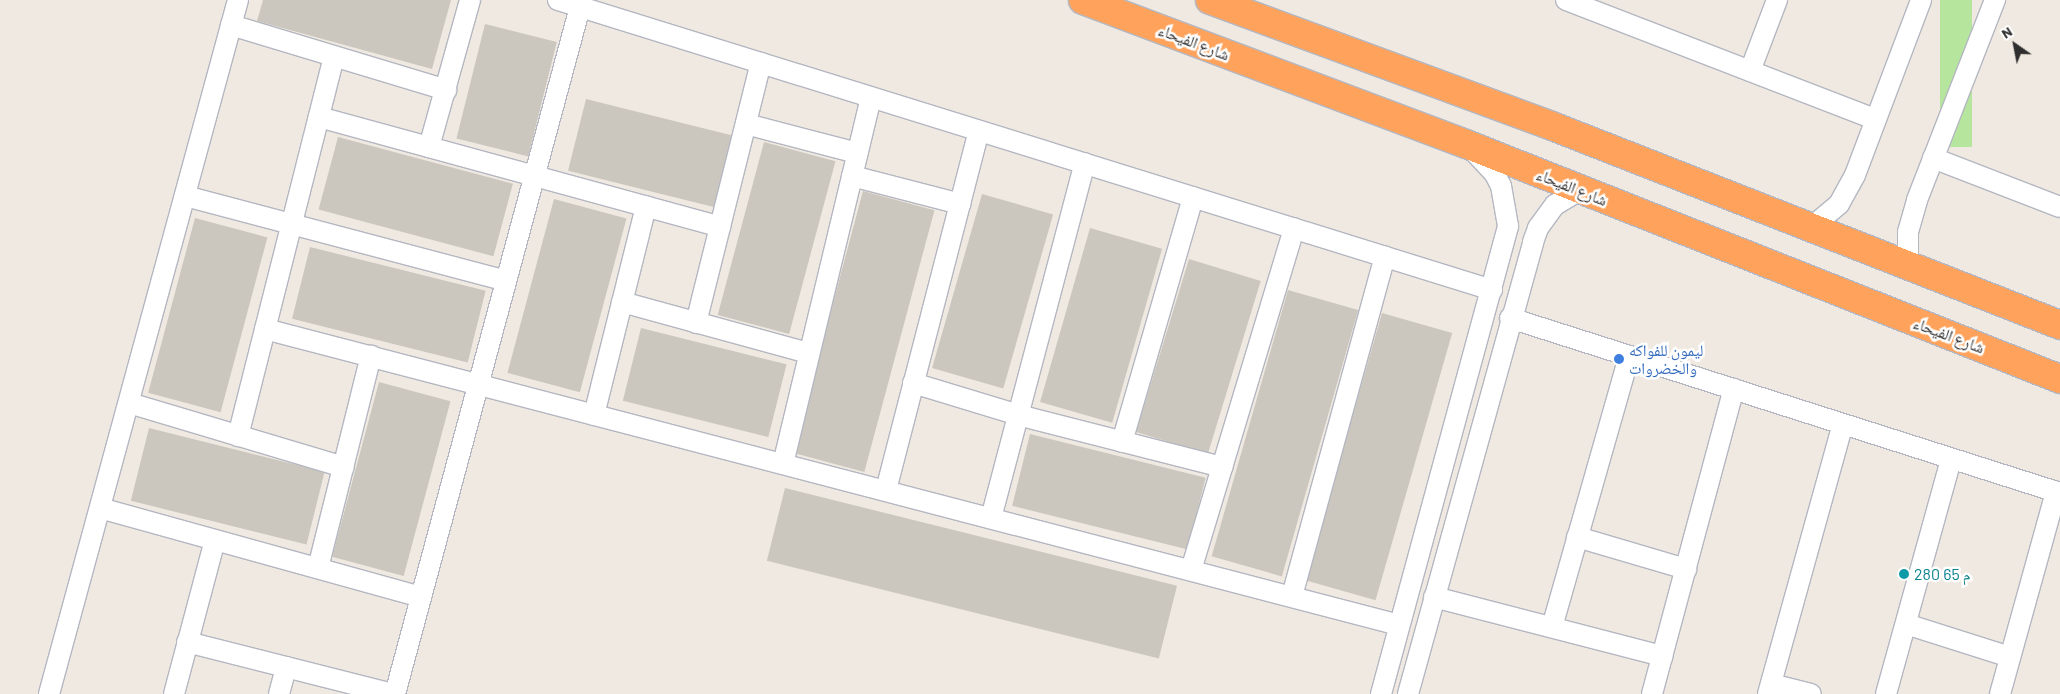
<!DOCTYPE html>
<html>
<head>
<meta charset="utf-8">
<style>
	body { margin:0 }
	#map { position:relative; width:2060px; height:694px; overflow:hidden; background:#efe9e1; font-family:Barlow,"Noto Naskh Arabic",sans-serif }
	div>[style] { position:absolute }
	[style*='--x'] { left:calc(var(--x)*1px); top:calc(var(--y)*1px); width:calc(var(--w)*1px); rotate:calc(var(--a)*1deg) }
	.green>* { inset:0; background:#b6e59e; transform-origin:0 0 }
	.building>* { inset:0; background:#cbc7bf; transform-origin:0 0 }
	.roads { filter:drop-shadow(1px 0 #b4b7c1) drop-shadow(-1px 0 #b4b7c1) drop-shadow(0 1px #b4b7c1) drop-shadow(0 -1px #b4b7c1) }
	.minor>* { height:20px; margin:-10px; padding:0 10px; transform-origin:10px; border-radius:10px; background:#fff }
	.highway>* { height:28px; margin:-14px; padding:0 14px; transform-origin:14px; border-radius:14px; background:#ffa35c }
	.dots>* { width:14px; height:14px; translate:-50% -50%; box-sizing:border-box; border:2px solid #fff; border-radius:50% }
	span { translate:-50% -50%; white-space:nowrap; text-align:center; line-height:1.15; -webkit-text-stroke:5px #fff; paint-order:stroke }
	.street-label { font-size:16px; color:#2e2e2e }
	.shop-label { font-size:16px; color:#366cbe }
	.left { translate:0 -50%; text-align:left }
	.culture-label { font-size:16px; color:#0d838f }
	.north { position:absolute; left:1990px; top:20px; width:50px; height:50px; -webkit-text-stroke:4px #fff; paint-order:stroke; rotate:327deg; font-size:14px; font-weight:700; line-height:20px; text-align:center; color:#2e2e2e }
	.north::after { content:''; display:block; margin:auto; width:18px; height:22px; background:#2e2e2e; clip-path:polygon(50% 0,100% 100%,50% 72%,0 100%) }
</style>
</head>
<body>
<div id="map">
	<div class="green">
		<i style="left:1940px;top:0;width:32px;height:147px"></i>
	</div>
	<div class="building">
		<i style="clip-path:polygon(263px 0,451px 0,432px 69px,257px 21px)"></i>
		<i style="left:485px;top:24px;width:74px;height:118px;rotate:14deg"></i>
		<i style="left:586px;top:99px;width:150px;height:74px;rotate:14deg"></i>
		<i style="left:338px;top:137px;width:181px;height:75px;rotate:15deg"></i>
		<i style="left:764px;top:142px;width:74px;height:179px;rotate:15deg"></i>
		<i style="left:863px;top:191px;width:74px;height:271px;rotate:15deg"></i>
		<i style="left:982px;top:194px;width:74px;height:181px;rotate:16deg"></i>
		<i style="left:554px;top:199px;width:75px;height:180px;rotate:15deg"></i>
		<i style="left:195px;top:218px;width:75px;height:181px;rotate:15deg"></i>
		<i style="left:1090px;top:228px;width:75px;height:181px;rotate:16deg"></i>
		<i style="left:310px;top:247px;width:181px;height:74px;rotate:14deg"></i>
		<i style="left:1189px;top:259px;width:75px;height:181px;rotate:17deg"></i>
		<i style="left:1288px;top:290px;width:73px;height:277px;rotate:16deg"></i>
		<i style="left:1382px;top:313px;width:73px;height:278px;rotate:16deg"></i>
		<i style="left:641px;top:328px;width:150px;height:75px;rotate:14deg"></i>
		<i style="left:379px;top:382px;width:74px;height:181px;rotate:15deg"></i>
		<i style="left:149px;top:428px;width:181px;height:75px;rotate:14deg"></i>
		<i style="left:1030px;top:434px;width:181px;height:74px;rotate:14deg"></i>
		<i style="left:785px;top:488px;width:404px;height:75px;rotate:14deg"></i>
	</div>
	<div class="roads">
		<div class="minor">
			<i style="--x:558;--y:0;--w:978;--a:17.25"></i>
			<i style="--x:1566;--y:0;--w:331;--a:21.1"></i>
			<i style="--x:231;--y:25;--w:225;--a:16.8"></i>
			<i style="--x:1750;--y:71;--w:76;--a:-69.2"></i>
			<i style="--x:319;--y:117;--w:416;--a:15.3"></i>
			<i style="--x:746;--y:124;--w:115;--a:14.6"></i>
			<i style="--x:429;--y:147;--w:153;--a:-74.4"></i>
			<i style="--x:1933;--y:158;--w:136;--a:21.1"></i>
			<i style="--x:852;--y:176;--w:112;--a:14.5"></i>
			<i style="--x:185;--y:196;--w:332;--a:14.8"></i>
			<i style="--x:1813;--y:226;--w:34;--a:-40"></i>
			<i style="--x:1839;--y:204;--w:33;--a:-61"></i>
			<i style="--x:1855;--y:175;--w:187;--a:-69.3"></i>
			<i style="--x:1908;--y:266;--w:34;--a:-90"></i>
			<i style="--x:1908;--y:232;--w:33;--a:-74"></i>
			<i style="--x:1917;--y:200;--w:215;--a:-68.7"></i>
			<i style="--x:622;--y:302;--w:194;--a:15.3"></i>
			<i style="--x:1510;--y:318;--w:577;--a:17.65"></i>
			<i style="--x:696;--y:323;--w:268;--a:-76"></i>
			<i style="--x:265;--y:329;--w:1172;--a:14.63"></i>
			<i style="--x:913;--y:383;--w:110;--a:16.9"></i>
			<i style="--x:1018;--y:415;--w:211;--a:14.3"></i>
			<i style="--x:129;--y:403;--w:224;--a:16.6"></i>
			<i style="--x:594;--y:415;--w:215;--a:-76"></i>
			<i style="--x:238;--y:436;--w:391;--a:-75.8"></i>
			<i style="--x:1122;--y:442;--w:255;--a:-73.8"></i>
			<i style="--x:783;--y:464;--w:377;--a:-76.5"></i>
			<i style="--x:886;--y:490;--w:371;--a:-75.5"></i>
			<i style="--x:100;--y:508;--w:333;--a:15.5"></i>
			<i style="--x:991;--y:518;--w:367;--a:-75.2"></i>
			<i style="--x:1577;--y:537;--w:114;--a:16.4"></i>
			<i style="--x:318;--y:568;--w:219;--a:-76"></i>
			<i style="--x:1191;--y:570;--w:357;--a:-73.2"></i>
			<i style="--x:1292;--y:596;--w:352;--a:-74.7"></i>
			<i style="--x:1434;--y:597;--w:236;--a:14.5"></i>
			<i style="--x:1906;--y:624;--w:109;--a:17.6"></i>
			<i style="--x:1552;--y:627;--w:282;--a:-74.1"></i>
			<i style="--x:187;--y:642;--w:211;--a:14.2"></i>
			<i style="--x:1771;--y:684;--w:41;--a:14"></i>
			<i style="--x:49;--y:694;--w:719;--a:-74.77"></i>
			<i style="--x:174;--y:694;--w:159;--a:-75.1"></i>
			<i style="--x:279;--y:694;--w:28;--a:-75"></i>
			<i style="--x:395;--y:694;--w:711;--a:-74.93"></i>
			<i style="--x:1381;--y:694;--w:485;--a:-74.8"></i>
			<i style="--x:1508;--y:226;--w:41;--a:-99.9"></i>
			<i style="--x:1501;--y:186;--w:13;--a:-117"></i>
			<i style="--x:1495;--y:174;--w:33;--a:-133"></i>
			<i style="--x:1408;--y:694;--w:469;--a:-74.5"></i>
			<i style="--x:1533;--y:242;--w:15;--a:-70"></i>
			<i style="--x:1538;--y:228;--w:29;--a:-54"></i>
			<i style="--x:1555;--y:205;--w:29;--a:-31"></i>
			<i style="--x:1652;--y:694;--w:316;--a:-75"></i>
			<i style="--x:1768;--y:694;--w:280;--a:-74.5"></i>
			<i style="--x:1886;--y:694;--w:244;--a:-74.5"></i>
			<i style="--x:2000;--y:694;--w:210;--a:-74.5"></i>
		</div>
		<div class="highway">
			<i style="--x:1083;--y:0;--w:409;--a:20.6"></i>
			<i style="--x:1466;--y:144;--w:639;--a:21.58"></i>
			<i style="--x:1210;--y:0;--w:364;--a:20.2"></i>
			<i style="--x:1552;--y:126;--w:546;--a:21.39"></i>
		</div>
	</div>
	<div class="dots">
		<i style="left:1619px;top:359px;background:#3f7fe0"></i>
		<i style="left:1904px;top:574px;background:#0f9aa8"></i>
	</div>
	<div class="street-label">
		<span style="left:1194px;top:42px;rotate:21deg">شارع الفيحاء</span>
		<span style="left:1572px;top:187px;rotate:22deg">شارع الفيحاء</span>
		<span style="left:1949px;top:335px;rotate:21deg">شارع الفيحاء</span>
	</div>
	<div class="shop-label">
		<span class="left" style="left:1629px;top:359px">ليمون للفواكه<br>والخضروات</span>
	</div>
	<div class="culture-label">
		<span class="left" style="left:1914px;top:574px">280 م 65</span>
	</div>
	<div class="north">N</div>
</div>
</body>
</html>
